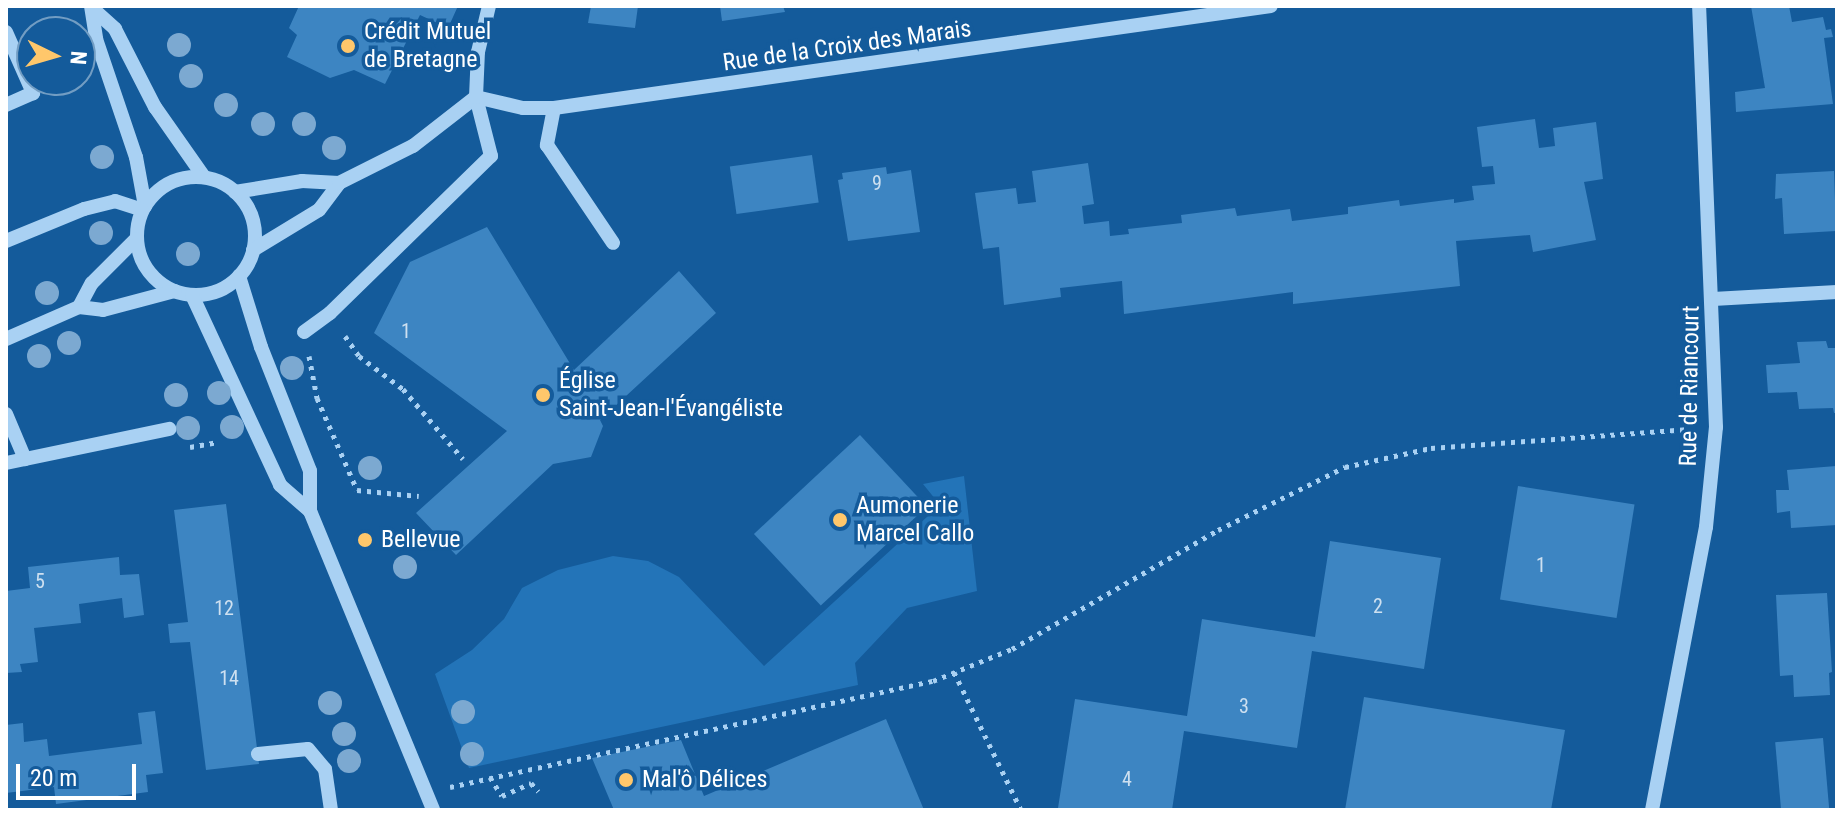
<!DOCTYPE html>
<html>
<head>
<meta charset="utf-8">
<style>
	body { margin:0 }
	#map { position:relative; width:1843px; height:816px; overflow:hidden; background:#145b9b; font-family:"Roboto Condensed",sans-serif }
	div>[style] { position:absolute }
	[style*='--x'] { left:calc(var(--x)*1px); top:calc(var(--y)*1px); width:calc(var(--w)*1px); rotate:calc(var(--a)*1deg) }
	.green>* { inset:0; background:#2374b8 }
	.building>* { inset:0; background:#3d85c2; transform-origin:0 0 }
	.path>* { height:5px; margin-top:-2.5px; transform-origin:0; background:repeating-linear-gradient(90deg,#a9d1f3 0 4px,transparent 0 10px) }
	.minor>* { height:14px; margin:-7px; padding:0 7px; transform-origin:7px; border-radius:7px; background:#a9d1f3 }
	.minor>.ring { margin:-7px; padding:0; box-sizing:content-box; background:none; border:14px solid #a9d1f3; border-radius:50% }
	.trees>* { width:24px; height:24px; margin:-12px; border-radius:50%; background:#7ca9d1 }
	.dots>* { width:22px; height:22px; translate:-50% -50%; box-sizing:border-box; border:4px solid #145b9b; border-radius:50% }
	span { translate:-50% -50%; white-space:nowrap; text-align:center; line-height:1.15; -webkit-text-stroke:7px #145b9b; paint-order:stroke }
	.number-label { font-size:20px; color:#cee0f0 }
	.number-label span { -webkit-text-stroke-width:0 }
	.poi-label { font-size:24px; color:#fff }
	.left { translate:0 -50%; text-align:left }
	.street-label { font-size:24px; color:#fff }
	.frame { position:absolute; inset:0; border:8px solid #fff; pointer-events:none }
	.north { position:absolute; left:16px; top:16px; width:80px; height:80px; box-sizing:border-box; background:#145b9b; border:2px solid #729dc3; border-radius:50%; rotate:95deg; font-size:22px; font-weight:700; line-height:32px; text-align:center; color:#fff }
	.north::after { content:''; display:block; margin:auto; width:28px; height:36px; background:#ffc76b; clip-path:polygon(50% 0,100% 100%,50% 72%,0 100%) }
	.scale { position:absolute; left:16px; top:764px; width:120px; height:36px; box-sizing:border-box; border:4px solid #fff; border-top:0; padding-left:10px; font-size:24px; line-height:28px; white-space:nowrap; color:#fff; -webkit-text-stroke:6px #145b9b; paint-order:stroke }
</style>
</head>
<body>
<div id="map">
	<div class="green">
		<i style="clip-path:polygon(964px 476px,977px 591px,907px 608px,855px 663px,858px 685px,469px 768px,435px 674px,472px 650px,504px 619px,522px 588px,558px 570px,613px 556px,648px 561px,679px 577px,764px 666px,940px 505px,923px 484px)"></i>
	</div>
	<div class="building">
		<i style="clip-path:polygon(299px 6px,408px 8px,458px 6px,448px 28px,420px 15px,385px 84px,354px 70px,330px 78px,287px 57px,297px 35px,289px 28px)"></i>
		<i style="clip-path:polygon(591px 6px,638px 6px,635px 28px,588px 23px)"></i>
		<i style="clip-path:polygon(720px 6px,783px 6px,785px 12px,722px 21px)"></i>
		<i style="clip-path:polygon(1751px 6px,1789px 6px,1792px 22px,1823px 17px,1826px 30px,1831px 29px,1833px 37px,1824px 38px,1833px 104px,1736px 112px,1735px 92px,1765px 88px)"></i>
		<i style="clip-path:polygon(1535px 119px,1539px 148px,1555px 146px,1553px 128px,1596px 122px,1603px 179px,1584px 182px,1596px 240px,1533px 252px,1530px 235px,1456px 241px,1460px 286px,1293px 304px,1293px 292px,1124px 314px,1122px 281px,1060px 288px,1061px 297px,1004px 305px,999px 247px,983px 249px,975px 193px,1016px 188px,1018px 204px,1036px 202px,1032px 171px,1088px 163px,1094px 204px,1082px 206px,1084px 224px,1109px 221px,1110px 236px,1129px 234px,1128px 229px,1182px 223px,1181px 215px,1235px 208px,1237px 216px,1290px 209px,1292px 221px,1348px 214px,1348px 207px,1399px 200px,1400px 206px,1454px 199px,1454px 203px,1474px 200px,1472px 186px,1495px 184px,1493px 166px,1482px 167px,1477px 127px)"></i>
		<i style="left:812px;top:155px;width:48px;height:83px;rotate:82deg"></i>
		<i style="clip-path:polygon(886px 167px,887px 174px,911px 170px,920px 232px,848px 241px,838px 180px,843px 179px,842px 173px)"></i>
		<i style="clip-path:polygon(1834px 171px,1836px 231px,1784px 234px,1782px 198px,1775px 199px,1776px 174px)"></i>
		<i style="clip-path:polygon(487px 227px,574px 370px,679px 271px,716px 313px,600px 420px,603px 426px,591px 457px,553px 464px,456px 555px,416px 513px,507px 431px,374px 333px,410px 262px)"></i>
		<i style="clip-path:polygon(1826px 341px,1828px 348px,1837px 348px,1837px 413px,1834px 413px,1833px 408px,1799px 409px,1797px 392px,1768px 393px,1766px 365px,1800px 363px,1797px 342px)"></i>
		<i style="left:860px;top:435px;width:98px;height:145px;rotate:47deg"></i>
		<i style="clip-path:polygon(1836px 466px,1837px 525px,1791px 528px,1790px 511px,1777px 513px,1776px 490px,1789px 490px,1787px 470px)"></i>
		<i style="left:1518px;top:486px;width:118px;height:115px;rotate:9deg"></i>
		<i style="clip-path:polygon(226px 504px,259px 764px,206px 770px,190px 642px,170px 643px,168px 624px,188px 622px,174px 510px)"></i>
		<i style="clip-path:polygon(1330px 541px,1441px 558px,1424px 669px,1312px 651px,1297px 748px,1184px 731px,1172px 810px,1058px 808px,1075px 699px,1187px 716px,1202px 619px,1315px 637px)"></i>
		<i style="clip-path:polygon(119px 557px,120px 575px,139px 574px,144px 615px,124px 618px,122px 598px,79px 604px,81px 623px,34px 628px,38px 662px,20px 664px,22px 672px,6px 673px,6px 591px,30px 588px,28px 567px)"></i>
		<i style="clip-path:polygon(1827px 593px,1832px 672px,1829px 673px,1830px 695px,1794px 697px,1793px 675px,1780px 676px,1776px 595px)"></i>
		<i style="clip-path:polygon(1364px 697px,1565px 730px,1551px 810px,1345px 810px)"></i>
		<i style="clip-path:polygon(155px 711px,163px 773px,146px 775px,148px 792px,56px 804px,54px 787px,6px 793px,6px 725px,23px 723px,24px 742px,47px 739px,49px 756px,142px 744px,138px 713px)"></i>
		<i style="clip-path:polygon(886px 719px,924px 810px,614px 810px,592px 758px,681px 740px,704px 796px)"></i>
		<i style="left:1823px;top:738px;width:72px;height:48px;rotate:85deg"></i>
	</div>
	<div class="path">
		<i style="--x:345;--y:336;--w:24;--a:55"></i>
		<i style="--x:359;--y:356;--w:55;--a:36.9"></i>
		<i style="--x:403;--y:389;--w:92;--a:49.4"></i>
		<i style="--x:309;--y:356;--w:43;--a:79.2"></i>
		<i style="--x:317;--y:398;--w:100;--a:66.5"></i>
		<i style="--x:357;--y:490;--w:62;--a:5.5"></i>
		<i style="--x:190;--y:447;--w:27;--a:-10"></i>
		<i style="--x:954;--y:672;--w:153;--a:64.1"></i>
		<i style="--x:490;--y:777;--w:22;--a:58"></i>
		<i style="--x:502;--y:796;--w:32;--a:-24"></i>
		<i style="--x:531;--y:783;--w:11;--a:49"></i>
		<i style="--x:450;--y:787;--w:494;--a:-12.4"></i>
		<i style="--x:933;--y:681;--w:85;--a:-22.1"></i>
		<i style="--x:1012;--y:649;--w:238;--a:-30"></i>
		<i style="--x:1218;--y:530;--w:142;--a:-26.4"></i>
		<i style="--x:1345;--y:467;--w:88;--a:-12.5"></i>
		<i style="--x:1431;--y:448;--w:259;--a:-4.2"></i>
	</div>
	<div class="minor">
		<i style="--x:91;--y:6;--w:33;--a:81"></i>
		<i style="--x:96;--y:39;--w:125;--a:71.3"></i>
		<i style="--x:136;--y:157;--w:50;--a:79.6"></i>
		<i style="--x:92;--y:8;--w:31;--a:42"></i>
		<i style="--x:115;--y:29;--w:88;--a:62.9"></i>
		<i style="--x:155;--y:107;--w:85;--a:55"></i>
		<i style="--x:6;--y:32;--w:67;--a:66.1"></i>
		<i style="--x:33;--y:93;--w:30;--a:156"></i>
		<i style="--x:476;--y:97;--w:48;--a:13.2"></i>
		<i style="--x:523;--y:108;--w:31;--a:0"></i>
		<i style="--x:554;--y:108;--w:724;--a:-8.1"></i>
		<i style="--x:554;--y:108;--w:38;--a:101"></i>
		<i style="--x:547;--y:145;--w:118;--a:56"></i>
		<i class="ring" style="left:137px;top:177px;width:104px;height:104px"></i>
		<i style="--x:235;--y:192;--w:68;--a:-9.3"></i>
		<i style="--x:302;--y:181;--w:37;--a:3"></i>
		<i style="--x:6;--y:241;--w:84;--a:-22.3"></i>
		<i style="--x:84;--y:209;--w:32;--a:-14"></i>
		<i style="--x:115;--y:201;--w:28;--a:18"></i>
		<i style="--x:253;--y:250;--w:77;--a:-31.2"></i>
		<i style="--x:319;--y:210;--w:34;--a:-53"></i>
		<i style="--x:339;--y:183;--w:83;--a:-26.6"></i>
		<i style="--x:413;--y:146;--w:80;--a:-37.9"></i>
		<i style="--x:239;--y:276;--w:74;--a:72.8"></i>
		<i style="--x:261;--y:347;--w:133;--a:68.4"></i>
		<i style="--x:310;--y:471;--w:40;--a:90"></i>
		<i style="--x:310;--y:511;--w:323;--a:67.6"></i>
		<i style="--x:192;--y:295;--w:209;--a:65.1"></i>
		<i style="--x:280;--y:485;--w:40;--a:41"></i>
		<i style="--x:1713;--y:299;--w:124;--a:-3.2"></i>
		<i style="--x:79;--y:307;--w:27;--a:-62"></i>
		<i style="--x:92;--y:283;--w:62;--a:-45"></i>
		<i style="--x:304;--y:332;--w:32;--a:-36"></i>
		<i style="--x:330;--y:313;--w:225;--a:-44.3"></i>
		<i style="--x:491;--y:156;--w:61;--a:-104.3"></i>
		<i style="--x:476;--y:97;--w:45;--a:-87.5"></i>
		<i style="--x:478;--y:52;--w:47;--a:-76.6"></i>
		<i style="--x:6;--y:339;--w:80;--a:-23.7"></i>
		<i style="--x:79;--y:307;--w:24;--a:7"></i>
		<i style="--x:103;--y:310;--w:74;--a:-14.8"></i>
		<i style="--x:6;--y:414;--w:49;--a:67.1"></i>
		<i style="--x:6;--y:463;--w:167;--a:-11.8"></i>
		<i style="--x:258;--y:754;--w:50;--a:-5.7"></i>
		<i style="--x:308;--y:749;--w:26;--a:50"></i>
		<i style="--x:325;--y:769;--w:41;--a:81.7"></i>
		<i style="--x:1652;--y:810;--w:288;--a:-79.2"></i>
		<i style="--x:1706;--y:527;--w:100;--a:-84.3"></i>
		<i style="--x:1716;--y:427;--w:421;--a:-92.3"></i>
	</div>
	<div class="trees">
		<i style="left:179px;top:45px"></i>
		<i style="left:191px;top:76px"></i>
		<i style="left:226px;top:105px"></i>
		<i style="left:263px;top:124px"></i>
		<i style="left:304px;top:124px"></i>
		<i style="left:334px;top:148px"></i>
		<i style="left:102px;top:157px"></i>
		<i style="left:101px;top:233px"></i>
		<i style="left:188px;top:254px"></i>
		<i style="left:47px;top:293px"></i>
		<i style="left:69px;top:343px"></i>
		<i style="left:39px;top:356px"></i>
		<i style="left:292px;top:368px"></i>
		<i style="left:219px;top:393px"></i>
		<i style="left:176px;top:395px"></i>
		<i style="left:232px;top:427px"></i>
		<i style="left:188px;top:428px"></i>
		<i style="left:370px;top:468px"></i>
		<i style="left:405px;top:567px"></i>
		<i style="left:330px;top:703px"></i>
		<i style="left:463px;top:712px"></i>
		<i style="left:344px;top:734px"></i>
		<i style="left:472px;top:754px"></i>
		<i style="left:349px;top:761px"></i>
	</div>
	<div class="dots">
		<i style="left:348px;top:46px;background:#ffc76b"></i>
		<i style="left:543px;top:395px;background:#ffc76b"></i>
		<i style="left:840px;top:520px;background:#ffc76b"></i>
		<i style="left:365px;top:540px;background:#ffc76b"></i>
		<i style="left:626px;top:780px;background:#ffc76b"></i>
	</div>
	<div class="number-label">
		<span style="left:877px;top:183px">9</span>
		<span style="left:406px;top:331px">1</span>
		<span style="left:1541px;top:565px">1</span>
		<span style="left:40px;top:581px">5</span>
		<span style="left:1378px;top:606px">2</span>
		<span style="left:224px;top:608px">12</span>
		<span style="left:229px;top:678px">14</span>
		<span style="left:1244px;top:706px">3</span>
		<span style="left:1127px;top:779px">4</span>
	</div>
	<div class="poi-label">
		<span class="left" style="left:364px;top:46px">Crédit Mutuel<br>de Bretagne</span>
		<span class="left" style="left:559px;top:395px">Église<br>Saint-Jean-l'Évangéliste</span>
		<span class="left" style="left:856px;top:520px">Aumonerie<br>Marcel Callo</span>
		<span class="left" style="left:381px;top:540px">Bellevue</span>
		<span class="left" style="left:642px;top:780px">Mal'ô Délices</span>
	</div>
	<div class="street-label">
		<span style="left:847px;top:46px;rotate:-8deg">Rue de la Croix des Marais</span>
		<span style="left:1690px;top:386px;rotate:-89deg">Rue de Riancourt</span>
	</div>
	<div class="frame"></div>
	<div class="north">N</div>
	<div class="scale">20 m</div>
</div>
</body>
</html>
